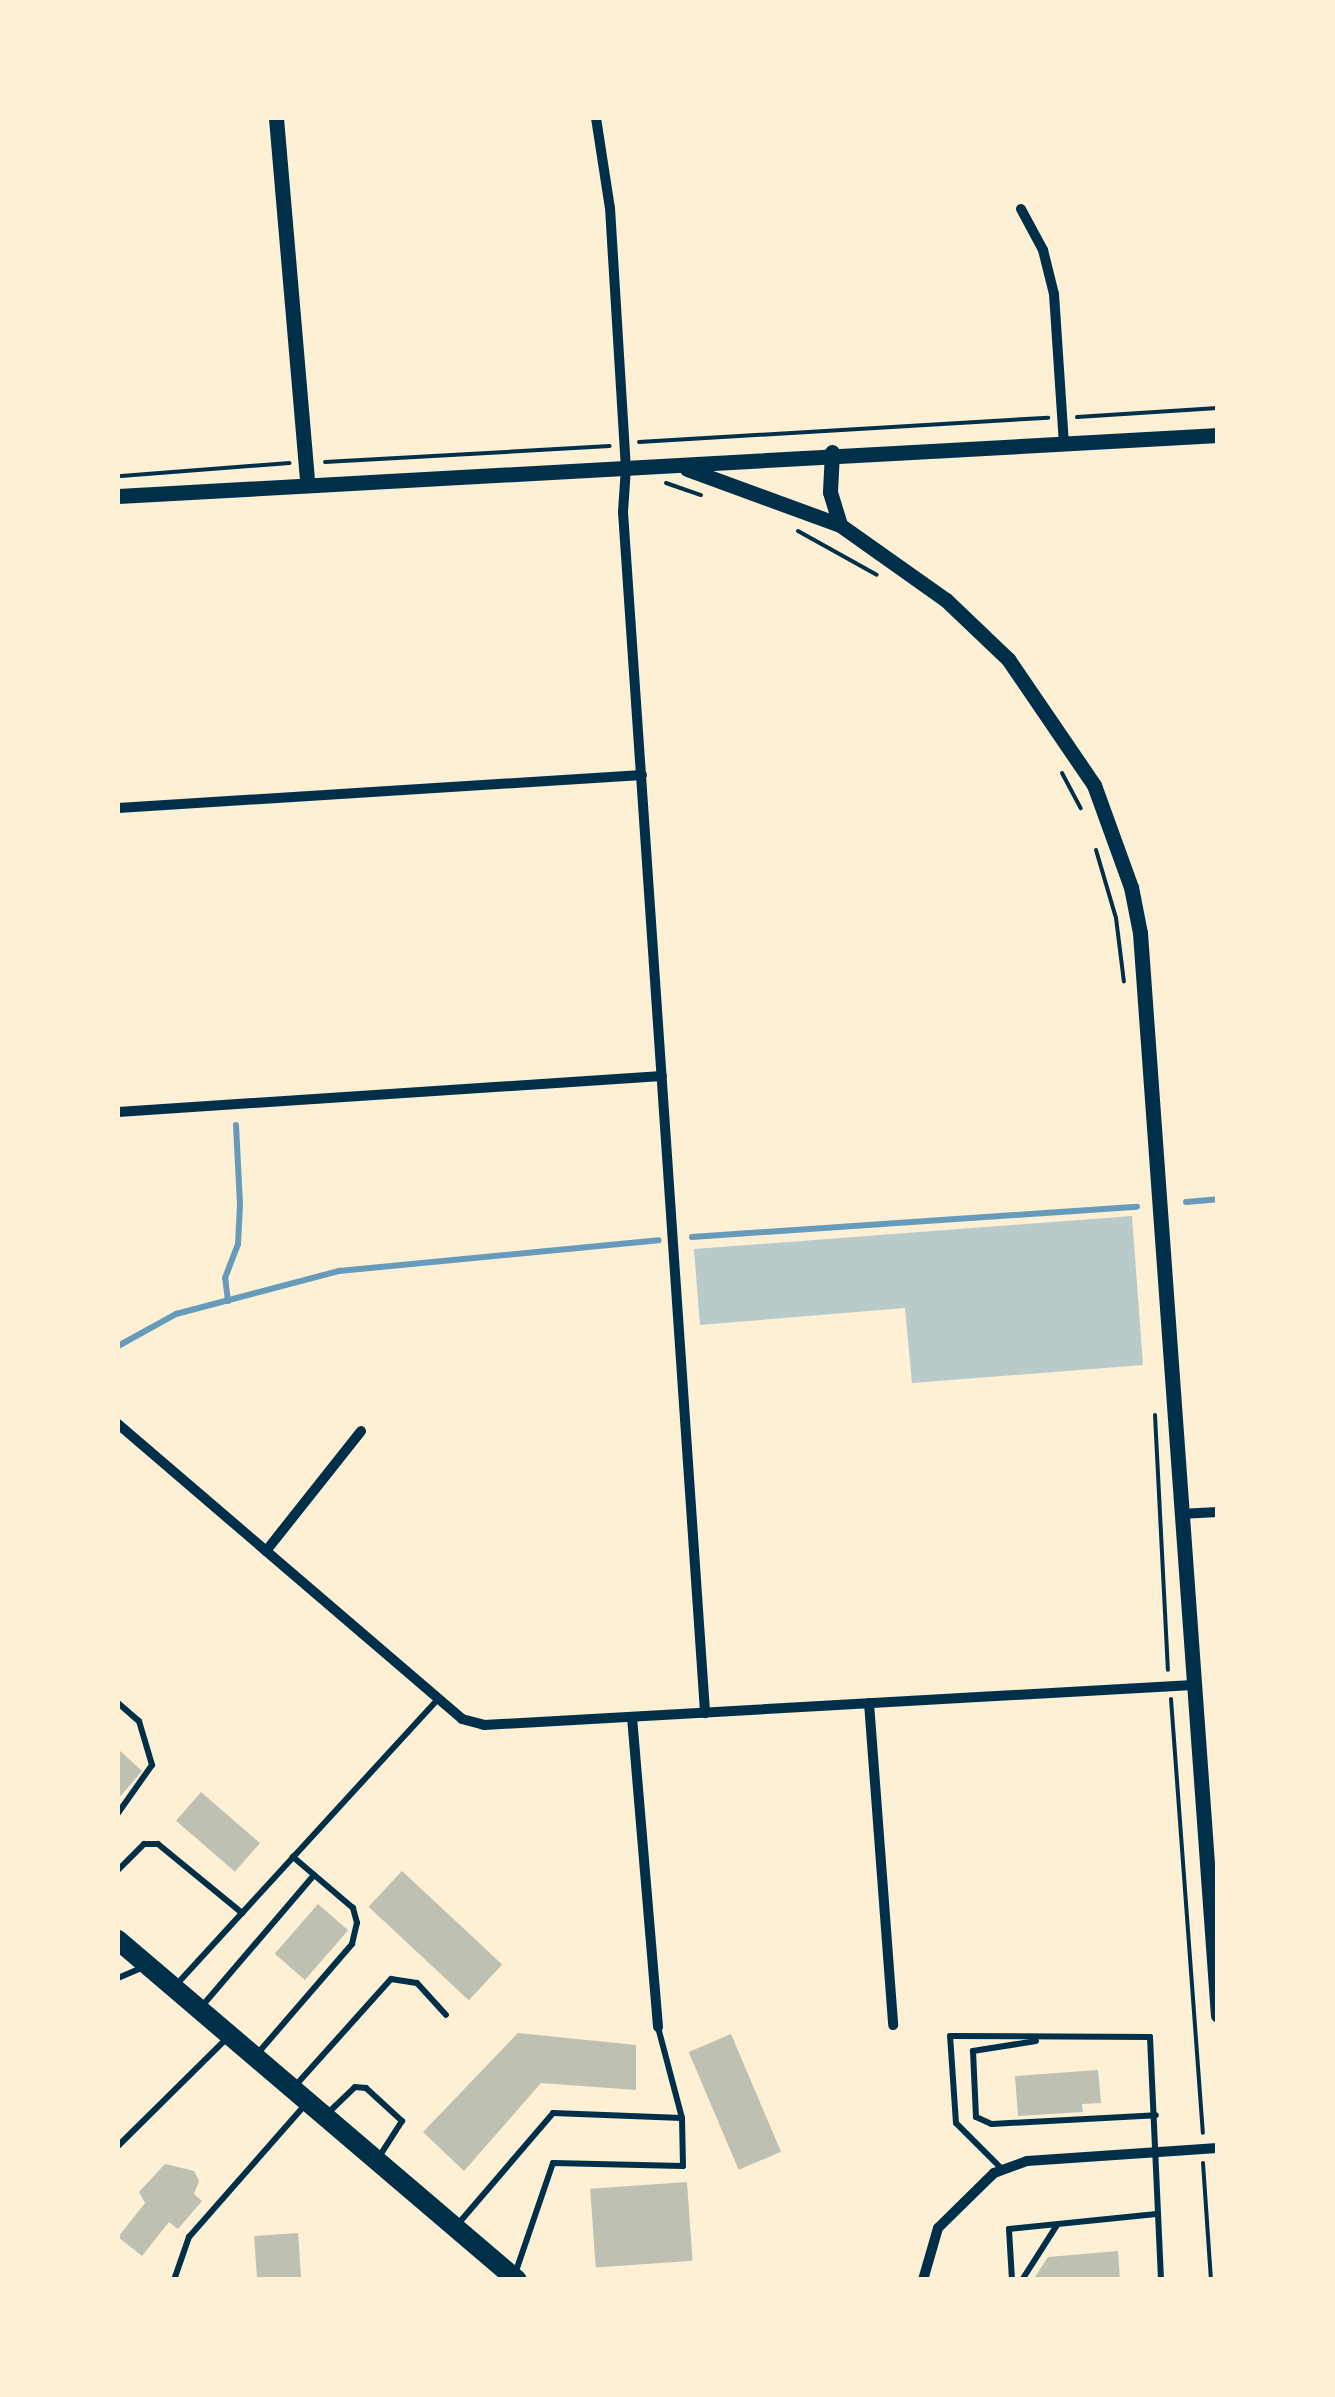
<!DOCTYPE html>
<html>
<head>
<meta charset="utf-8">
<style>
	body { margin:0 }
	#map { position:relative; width:1335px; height:2397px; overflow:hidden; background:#fdf0d5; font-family:Arial,sans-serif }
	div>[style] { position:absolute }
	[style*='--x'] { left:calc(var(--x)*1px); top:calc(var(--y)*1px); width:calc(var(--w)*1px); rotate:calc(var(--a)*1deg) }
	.green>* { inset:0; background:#b9caca }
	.stream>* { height:6px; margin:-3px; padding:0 3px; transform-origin:3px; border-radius:3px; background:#669bbc }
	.building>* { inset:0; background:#bec0b2; transform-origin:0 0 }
	.path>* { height:4px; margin:-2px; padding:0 2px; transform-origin:2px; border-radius:2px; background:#003049 }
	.service>* { height:6px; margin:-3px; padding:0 3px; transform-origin:3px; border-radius:3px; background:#003049 }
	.minor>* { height:10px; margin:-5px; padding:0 5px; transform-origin:5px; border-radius:5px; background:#003049 }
	.tertiary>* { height:15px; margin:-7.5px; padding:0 7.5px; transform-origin:7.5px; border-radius:7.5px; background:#003049 }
	.primary>* { height:20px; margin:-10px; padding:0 10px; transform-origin:10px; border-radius:10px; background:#003049 }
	span { translate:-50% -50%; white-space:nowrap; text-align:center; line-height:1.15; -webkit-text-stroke:8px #fdf0d5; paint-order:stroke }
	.frame { position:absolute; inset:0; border:120px solid #fdf0d5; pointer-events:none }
</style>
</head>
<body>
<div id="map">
	<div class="green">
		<i style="clip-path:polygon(1132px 1216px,1143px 1365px,912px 1383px,905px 1308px,700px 1325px,694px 1249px)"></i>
	</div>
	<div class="stream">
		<i style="--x:1186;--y:1202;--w:32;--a:-5"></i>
		<i style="--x:692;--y:1237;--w:446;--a:-3.9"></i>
		<i style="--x:228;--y:1301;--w:23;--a:-97"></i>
		<i style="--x:225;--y:1278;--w:36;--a:-69"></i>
		<i style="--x:238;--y:1244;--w:40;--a:-87.1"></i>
		<i style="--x:240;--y:1204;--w:79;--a:-92.9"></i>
		<i style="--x:118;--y:1346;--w:66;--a:-28.9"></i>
		<i style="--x:176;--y:1314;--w:169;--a:-14.8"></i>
		<i style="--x:339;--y:1271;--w:321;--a:-5.5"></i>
	</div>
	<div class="building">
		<i style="clip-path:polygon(118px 1749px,142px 1771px,118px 1799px)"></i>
		<i style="left:201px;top:1792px;width:78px;height:38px;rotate:41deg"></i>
		<i style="left:402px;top:1871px;width:137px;height:49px;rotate:43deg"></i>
		<i style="left:318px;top:1904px;width:40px;height:66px;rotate:41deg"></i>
		<i style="clip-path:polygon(518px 2033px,636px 2045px,636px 2090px,541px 2083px,464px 2171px,423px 2132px)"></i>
		<i style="left:731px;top:2034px;width:128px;height:46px;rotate:67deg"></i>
		<i style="clip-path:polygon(1098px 2070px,1101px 2103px,1082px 2104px,1083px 2112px,1018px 2116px,1015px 2076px)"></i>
		<i style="clip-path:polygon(165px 2164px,194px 2171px,199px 2181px,194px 2194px,202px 2201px,178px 2229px,169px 2222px,142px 2256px,118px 2237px,145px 2203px,139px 2192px)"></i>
		<i style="left:687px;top:2182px;width:79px;height:97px;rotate:86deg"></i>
		<i style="left:298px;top:2233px;width:47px;height:44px;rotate:86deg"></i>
		<i style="clip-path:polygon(1118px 2251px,1120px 2280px,1033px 2280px,1048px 2257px)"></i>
	</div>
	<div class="path">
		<i style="--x:1077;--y:417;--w:141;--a:-3.7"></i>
		<i style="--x:639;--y:442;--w:410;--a:-3.4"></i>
		<i style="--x:325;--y:462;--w:285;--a:-3.2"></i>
		<i style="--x:121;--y:476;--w:169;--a:-4.4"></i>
		<i style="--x:666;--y:483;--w:37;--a:19"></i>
		<i style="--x:798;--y:531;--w:90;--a:29.1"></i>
		<i style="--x:1062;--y:773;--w:40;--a:62"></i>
		<i style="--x:1096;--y:850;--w:71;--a:73.6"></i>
		<i style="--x:1116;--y:918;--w:64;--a:82.9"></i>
		<i style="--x:1155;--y:1415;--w:255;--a:87.1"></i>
		<i style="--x:1171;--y:1699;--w:435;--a:85.8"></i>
		<i style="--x:1203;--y:2163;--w:117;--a:86.1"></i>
	</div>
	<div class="service">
		<i style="--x:118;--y:1703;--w:28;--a:41"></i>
		<i style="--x:139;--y:1721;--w:46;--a:73.5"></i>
		<i style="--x:152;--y:1765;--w:59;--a:125.3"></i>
		<i style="--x:118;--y:1870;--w:37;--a:-45"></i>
		<i style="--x:144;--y:1844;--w:14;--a:0"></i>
		<i style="--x:158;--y:1844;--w:109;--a:39.4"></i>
		<i style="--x:118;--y:1978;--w:26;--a:-23"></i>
		<i style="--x:176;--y:1985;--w:388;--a:-47.5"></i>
		<i style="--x:203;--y:2005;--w:171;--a:-49.5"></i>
		<i style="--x:1036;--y:2041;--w:64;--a:171"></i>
		<i style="--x:973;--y:2051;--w:66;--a:87.4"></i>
		<i style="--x:976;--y:2117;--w:17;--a:24"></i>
		<i style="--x:992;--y:2124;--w:164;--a:-3.1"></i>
		<i style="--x:258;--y:2053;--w:144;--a:-49.2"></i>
		<i style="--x:352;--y:1944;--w:22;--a:-77"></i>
		<i style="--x:357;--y:1923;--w:16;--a:-105"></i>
		<i style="--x:353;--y:1908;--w:79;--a:-139.6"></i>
		<i style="--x:295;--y:2086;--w:144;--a:-48.1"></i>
		<i style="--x:391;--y:1979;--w:26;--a:9"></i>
		<i style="--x:417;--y:1983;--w:43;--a:47.8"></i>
		<i style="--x:328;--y:2113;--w:37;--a:-44"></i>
		<i style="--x:355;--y:2087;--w:11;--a:5"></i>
		<i style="--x:366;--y:2088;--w:49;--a:42.5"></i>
		<i style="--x:402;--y:2121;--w:43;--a:122.6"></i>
		<i style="--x:118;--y:2146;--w:153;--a:-44.7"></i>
		<i style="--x:1003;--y:2170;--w:66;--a:-135"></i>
		<i style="--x:956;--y:2123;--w:87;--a:-93.9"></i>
		<i style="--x:950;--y:2036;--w:200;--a:0.3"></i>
		<i style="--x:1150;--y:2037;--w:243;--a:87.4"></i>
		<i style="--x:458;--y:2224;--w:146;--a:-49.4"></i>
		<i style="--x:553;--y:2113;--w:129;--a:2.2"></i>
		<i style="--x:682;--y:2118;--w:94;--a:-104.8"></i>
		<i style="--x:516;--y:2271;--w:114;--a:-71.1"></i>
		<i style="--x:553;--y:2163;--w:130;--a:1.3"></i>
		<i style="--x:683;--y:2166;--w:48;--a:-91.2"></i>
		<i style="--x:174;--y:2280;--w:46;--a:-70.8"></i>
		<i style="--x:189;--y:2237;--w:177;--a:-48.7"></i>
		<i style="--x:1012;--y:2280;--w:51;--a:-93.4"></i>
		<i style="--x:1009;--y:2229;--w:148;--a:-5.8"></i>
		<i style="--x:1022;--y:2280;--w:65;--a:-57.5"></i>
	</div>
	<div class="minor">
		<i style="--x:596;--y:118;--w:91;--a:81.2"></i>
		<i style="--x:610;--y:208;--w:259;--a:86.5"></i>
		<i style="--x:626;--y:467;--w:45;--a:93.8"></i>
		<i style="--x:623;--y:512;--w:1204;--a:86.09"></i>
		<i style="--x:1021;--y:209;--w:47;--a:61.8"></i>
		<i style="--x:1043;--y:250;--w:45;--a:76"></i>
		<i style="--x:1054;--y:294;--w:150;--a:86.2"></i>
		<i style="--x:118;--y:808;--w:525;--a:-3.6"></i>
		<i style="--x:118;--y:1112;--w:545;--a:-3.79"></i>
		<i style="--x:118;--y:1424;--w:453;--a:40.6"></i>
		<i style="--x:462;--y:1719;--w:23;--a:15"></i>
		<i style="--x:484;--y:1725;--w:710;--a:-3.23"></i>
		<i style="--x:1180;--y:1514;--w:38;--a:-3"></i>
		<i style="--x:266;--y:1551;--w:153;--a:-51.6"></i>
		<i style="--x:869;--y:1703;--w:323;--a:85.7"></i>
		<i style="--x:632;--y:1717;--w:311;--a:85.2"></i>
		<i style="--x:923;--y:2280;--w:54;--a:-73.9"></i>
		<i style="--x:938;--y:2228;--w:78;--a:-44.5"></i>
		<i style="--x:994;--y:2173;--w:35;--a:-20"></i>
		<i style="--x:1027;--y:2161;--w:191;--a:-3.9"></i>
	</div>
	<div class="tertiary">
		<i style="--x:276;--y:118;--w:366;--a:85.1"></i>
		<i style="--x:832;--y:452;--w:40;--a:92.9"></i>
		<i style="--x:830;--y:492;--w:34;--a:73"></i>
		<i style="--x:840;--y:525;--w:130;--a:35.3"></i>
		<i style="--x:946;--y:600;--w:86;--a:43.6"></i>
		<i style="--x:1008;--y:659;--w:153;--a:55.7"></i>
		<i style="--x:1094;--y:785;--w:109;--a:70.1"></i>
		<i style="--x:1131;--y:887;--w:47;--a:78.9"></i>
		<i style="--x:1140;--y:933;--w:1085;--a:85.88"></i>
		<i style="--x:687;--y:469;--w:163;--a:20.1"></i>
		<i style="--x:118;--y:496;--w:1102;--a:-3.17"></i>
	</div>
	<div class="primary">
		<i style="--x:118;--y:1940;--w:524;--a:40.44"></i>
	</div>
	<div class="frame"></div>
</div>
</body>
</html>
